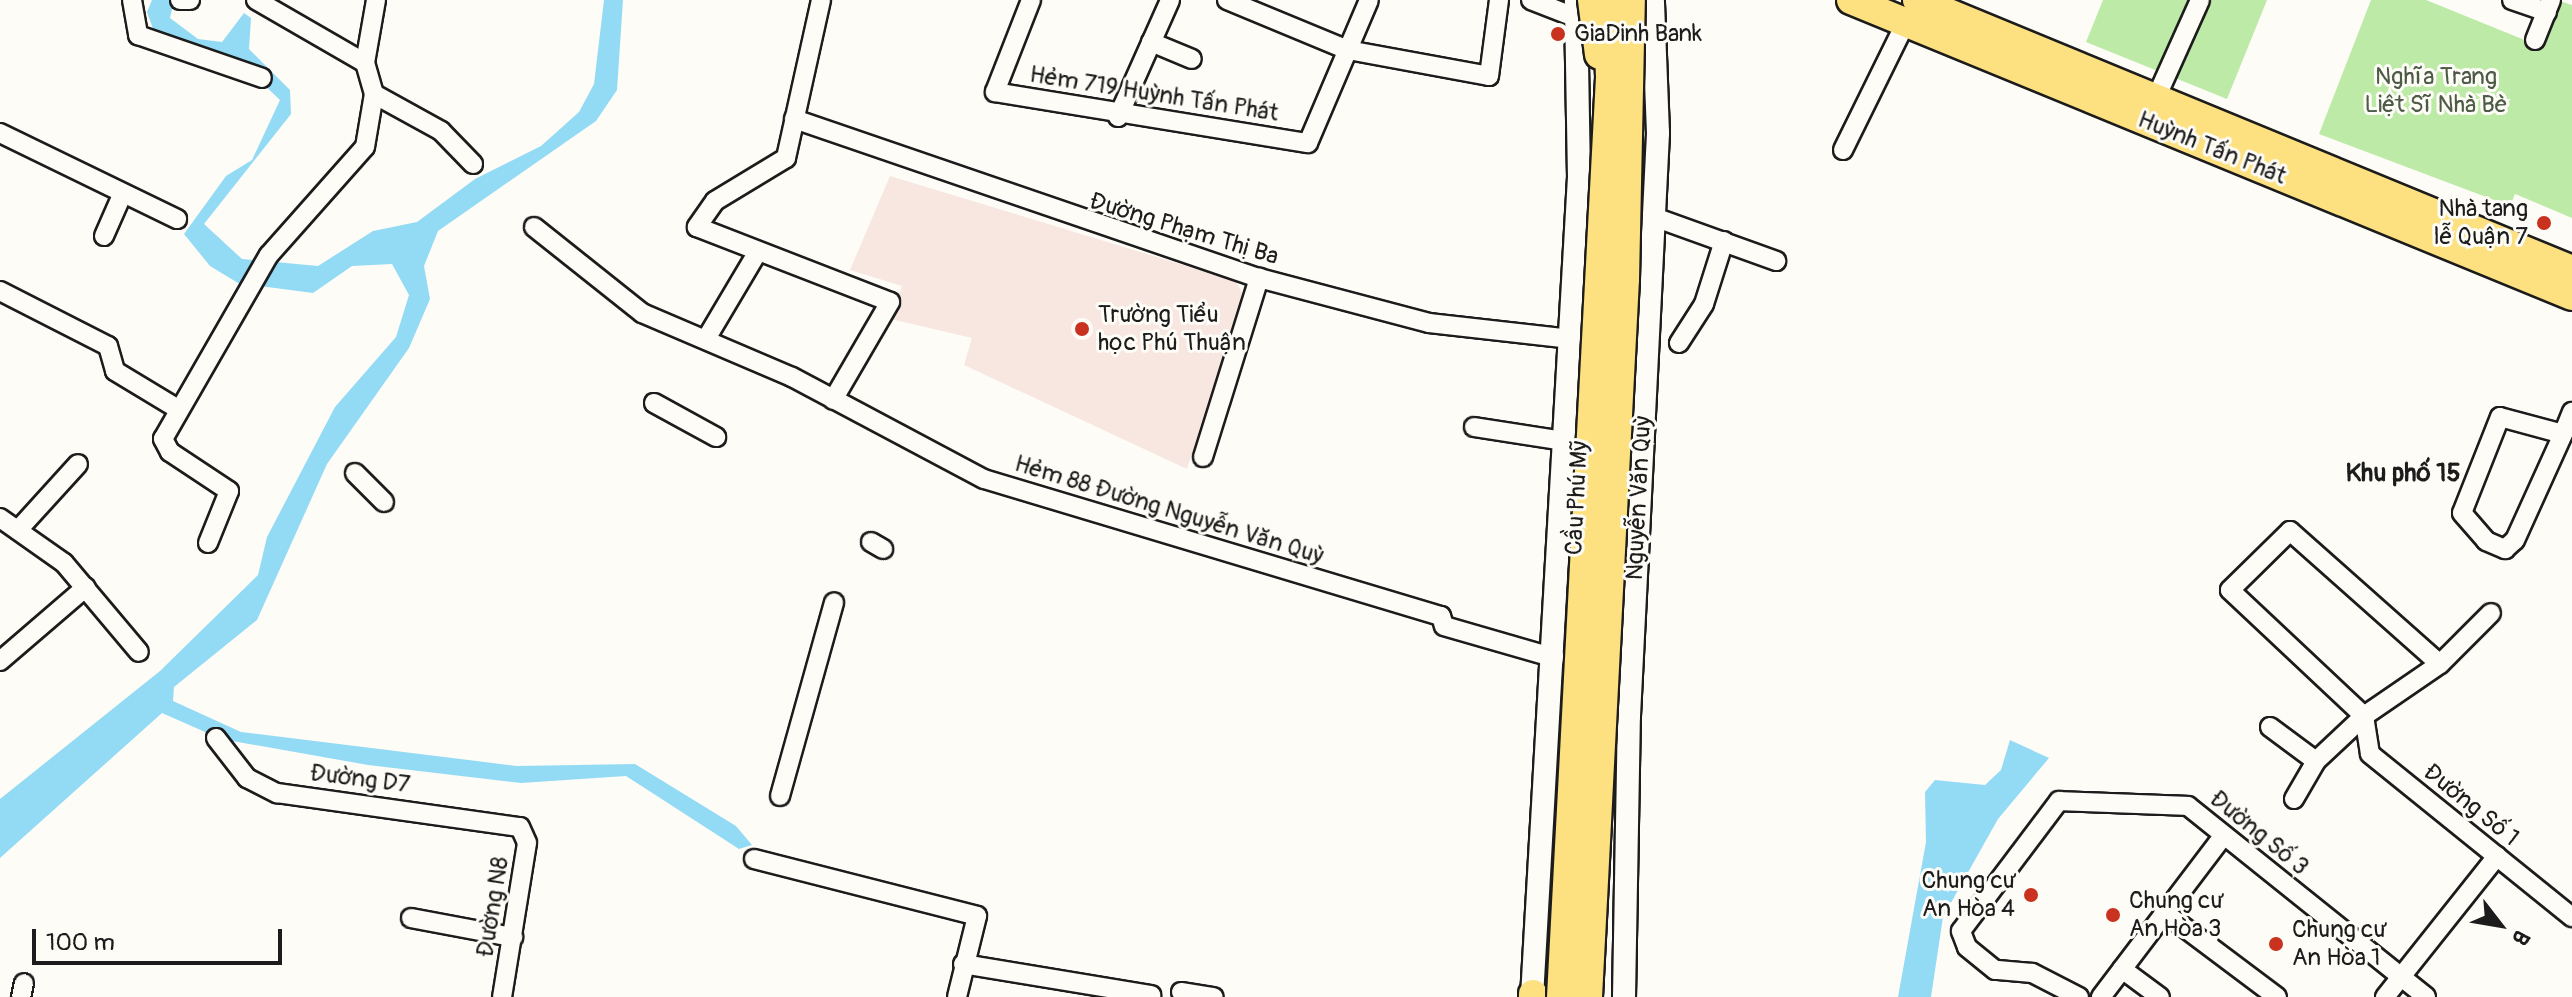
<!DOCTYPE html>
<html>
<head>
<meta charset="utf-8">
<style>
	body { margin:0 }
	#map { position:relative; width:2572px; height:997px; overflow:hidden; background:#fdfcf7; font-family:Pangolin,sans-serif }
	div>[style] { position:absolute }
	[style*='--x'] { left:calc(var(--x)*1px); top:calc(var(--y)*1px); width:calc(var(--w)*1px); rotate:calc(var(--a)*1deg) }
	.built>* { inset:0; background:#f8e6e0 }
	.green>* { inset:0; background:#bdeaa7 }
	.water>* { inset:0; background:#93dbf5 }
	.roads { filter:drop-shadow(2px 0 #1c1c1c) drop-shadow(-2px 0 #1c1c1c) drop-shadow(0 2px #1c1c1c) drop-shadow(0 -2px #1c1c1c) }
	.minor>* { height:18px; margin:-9px; padding:0 9px; transform-origin:9px; border-radius:9px; background:#fdfcf7 }
	.tertiary>* { height:22px; margin:-11px; padding:0 11px; transform-origin:11px; border-radius:11px; background:#fdfcf7 }
	.primary>* { height:28px; margin:-14px; padding:0 14px; transform-origin:14px; border-radius:14px; background:#fde080 }
	.bridges { filter:drop-shadow(2px 0 #1c1c1c) drop-shadow(-2px 0 #1c1c1c) drop-shadow(0 2px #1c1c1c) drop-shadow(0 -2px #1c1c1c) }
	.primary-bridge>* { height:28px; margin:-14px; padding:0 14px; transform-origin:14px; border-radius:14px; background:#fde080 }
	.trunk-bridge>* { height:30px; margin:-15px; padding:0 15px; transform-origin:15px; border-radius:15px; background:#fde080 }
	.dots>* { width:22px; height:22px; translate:-50% -50%; box-sizing:border-box; border:4px solid #fdfcf7; border-radius:50% }
	span { translate:-50% -50%; white-space:nowrap; text-align:center; line-height:1.15; -webkit-text-stroke:6px #fdfcf7; paint-order:stroke }
	.poi-label { font-size:24px; color:#1c1c1c }
	.left { translate:0 -50%; text-align:left }
	.right { translate:-100% -50%; text-align:right }
	.park-label { font-size:24px; color:#4c5a46 }
	.street-label { font-size:24px; color:#1c1c1c }
	.neighbourhood-label { font-size:26px; color:#1c1c1c; font-weight:700 }
	.north { position:absolute; left:2460px; top:885px; width:80px; height:80px; -webkit-text-stroke:6px #fdfcf7; paint-order:stroke; rotate:121deg; font-size:22px; font-weight:700; line-height:32px; text-align:center; color:#1c1c1c }
	.north::after { content:''; display:block; margin:auto; width:28px; height:36px; background:#1c1c1c; clip-path:polygon(50% 0,100% 100%,50% 72%,0 100%) }
	.scale { position:absolute; left:32px; top:929px; width:250px; height:36px; box-sizing:border-box; border:4px solid #1c1c1c; border-top:0; padding-left:10px; font-size:24px; line-height:28px; white-space:nowrap; color:#1c1c1c; -webkit-text-stroke:6px #fdfcf7; paint-order:stroke }
</style>
</head>
<body>
<div id="map">
	<div class="built">
		<i style="clip-path:polygon(890px 176px,1236px 281px,1243px 295px,1187px 469px,964px 365px,972px 338px,891px 319px,902px 286px,850px 270px)"></i>
	</div>
	<div class="green">
		<i style="clip-path:polygon(2103px 0,2267px 0,2227px 99px,2086px 42px)"></i>
		<i style="clip-path:polygon(2371px 0,2426px 0,2537px 45px,2557px 0,2572px 5px,2572px 218px,2515px 194px,2510px 206px,2319px 134px)"></i>
	</div>
	<div class="water">
		<i style="clip-path:polygon(152px 0,174px 0,170px 18px,198px 39px,222px 42px,244px 13px,251px 18px,249px 49px,290px 90px,291px 114px,204px 224px,242px 259px,318px 266px,373px 231px,417px 222px,475px 179px,541px 146px,579px 112px,594px 84px,604px 0,623px 0,617px 90px,596px 121px,438px 231px,424px 266px,430px 299px,409px 348px,327px 464px,257px 620px,174px 687px,173px 701px,241px 732px,517px 766px,635px 764px,736px 826px,752px 845px,739px 849px,626px 776px,521px 783px,368px 765px,221px 739px,162px 713px,0 858px,0 799px,160px 671px,258px 575px,267px 537px,335px 407px,396px 337px,409px 295px,392px 264px,352px 266px,313px 293px,238px 283px,210px 266px,184px 234px,226px 176px,252px 160px,280px 100px,238px 60px,157px 40px,147px 12px)"></i>
		<i style="clip-path:polygon(2010px 740px,2049px 758px,1998px 819px,1943px 917px,1931px 997px,1898px 997px,1926px 842px,1925px 792px,1935px 780px,1985px 785px,2001px 770px)"></i>
	</div>
	<div class="roads">
		<div class="minor">
			<i style="--x:132;--y:0;--w:36;--a:80"></i>
			<i style="--x:138;--y:35;--w:131;--a:19.1"></i>
			<i style="--x:180;--y:0;--w:10;--a:0"></i>
			<i style="--x:256;--y:0;--w:126;--a:30"></i>
			<i style="--x:821;--y:0;--w:162;--a:102.5"></i>
			<i style="--x:786;--y:158;--w:83;--a:148.8"></i>
			<i style="--x:715;--y:201;--w:32;--a:125"></i>
			<i style="--x:697;--y:227;--w:207;--a:21.2"></i>
			<i style="--x:890;--y:302;--w:113;--a:120.2"></i>
			<i style="--x:1031;--y:0;--w:99;--a:111.4"></i>
			<i style="--x:995;--y:92;--w:317;--a:9.3"></i>
			<i style="--x:1308;--y:143;--w:155;--a:-66.9"></i>
			<i style="--x:1227;--y:0;--w:131;--a:22.5"></i>
			<i style="--x:1348;--y:50;--w:143;--a:10.4"></i>
			<i style="--x:1489;--y:76;--w:77;--a:-82.5"></i>
			<i style="--x:1531;--y:0;--w:49;--a:21.4"></i>
			<i style="--x:2512;--y:0;--w:37;--a:19"></i>
			<i style="--x:2535;--y:40;--w:43;--a:-68.2"></i>
			<i style="--x:1151;--y:42;--w:44;--a:22.5"></i>
			<i style="--x:374;--y:94;--w:77;--a:28.9"></i>
			<i style="--x:441;--y:131;--w:46;--a:45.9"></i>
			<i style="--x:2156;--y:98;--w:107;--a:-65.8"></i>
			<i style="--x:1118;--y:117;--w:128;--a:-66"></i>
			<i style="--x:794;--y:119;--w:491;--a:18.9"></i>
			<i style="--x:1259;--y:278;--w:176;--a:14.8"></i>
			<i style="--x:1429;--y:323;--w:143;--a:6.4"></i>
			<i style="--x:0;--y:133;--w:197;--a:25.9"></i>
			<i style="--x:1843;--y:150;--w:143;--a:-63.8"></i>
			<i style="--x:1654;--y:217;--w:130;--a:19.8"></i>
			<i style="--x:534;--y:227;--w:138;--a:38.5"></i>
			<i style="--x:642;--y:313;--w:163;--a:23.1"></i>
			<i style="--x:792;--y:377;--w:217;--a:28"></i>
			<i style="--x:984;--y:479;--w:477;--a:16.7"></i>
			<i style="--x:1441;--y:616;--w:10;--a:73"></i>
			<i style="--x:1444;--y:626;--w:116;--a:16.1"></i>
			<i style="--x:104;--y:236;--w:45;--a:-66.3"></i>
			<i style="--x:0;--y:291;--w:121;--a:27"></i>
			<i style="--x:108;--y:346;--w:26;--a:74"></i>
			<i style="--x:115;--y:371;--w:74;--a:31.1"></i>
			<i style="--x:706;--y:339;--w:100;--a:-59.3"></i>
			<i style="--x:1679;--y:343;--w:46;--a:-57.3"></i>
			<i style="--x:1704;--y:304;--w:66;--a:-72.4"></i>
			<i style="--x:654;--y:403;--w:71;--a:28.7"></i>
			<i style="--x:1474;--y:427;--w:91;--a:8.8"></i>
			<i style="--x:2563;--y:434;--w:65;--a:-164.9"></i>
			<i style="--x:2500;--y:417;--w:103;--a:111.6"></i>
			<i style="--x:2462;--y:513;--w:37;--a:49"></i>
			<i style="--x:2486;--y:541;--w:21;--a:23"></i>
			<i style="--x:2505;--y:549;--w:13;--a:-42"></i>
			<i style="--x:2515;--y:540;--w:116;--a:-65.6"></i>
			<i style="--x:2563;--y:434;--w:24;--a:-68"></i>
			<i style="--x:1203;--y:457;--w:188;--a:-72.6"></i>
			<i style="--x:355;--y:473;--w:41;--a:45"></i>
			<i style="--x:0;--y:518;--w:78;--a:35.1"></i>
			<i style="--x:64;--y:563;--w:116;--a:49.9"></i>
			<i style="--x:18;--y:530;--w:89;--a:-47.7"></i>
			<i style="--x:871;--y:542;--w:14;--a:30"></i>
			<i style="--x:208;--y:543;--w:56;--a:-68"></i>
			<i style="--x:229;--y:491;--w:71;--a:-146.5"></i>
			<i style="--x:170;--y:452;--w:15;--a:-118"></i>
			<i style="--x:163;--y:439;--w:212;--a:-60.1"></i>
			<i style="--x:269;--y:255;--w:144;--a:-48.4"></i>
			<i style="--x:365;--y:147;--w:54;--a:-80.4"></i>
			<i style="--x:374;--y:94;--w:32;--a:-106"></i>
			<i style="--x:365;--y:63;--w:64;--a:-80.1"></i>
			<i style="--x:0;--y:661;--w:113;--a:-40.7"></i>
			<i style="--x:2364;--y:716;--w:184;--a:-136.8"></i>
			<i style="--x:2230;--y:590;--w:84;--a:-44.5"></i>
			<i style="--x:2290;--y:531;--w:200;--a:41.6"></i>
			<i style="--x:2364;--y:716;--w:38;--a:81"></i>
			<i style="--x:2370;--y:754;--w:260;--a:38.9"></i>
			<i style="--x:2270;--y:727;--w:57;--a:36.5"></i>
			<i style="--x:216;--y:738;--w:51;--a:52.2"></i>
			<i style="--x:247;--y:778;--w:34;--a:27"></i>
			<i style="--x:277;--y:793;--w:245;--a:8"></i>
			<i style="--x:520;--y:827;--w:17;--a:66"></i>
			<i style="--x:527;--y:843;--w:156;--a:99.2"></i>
			<i style="--x:780;--y:796;--w:201;--a:-74.4"></i>
			<i style="--x:2294;--y:799;--w:44;--a:-59.9"></i>
			<i style="--x:2316;--y:761;--w:66;--a:-43.2"></i>
			<i style="--x:2364;--y:716;--w:92;--a:-34.4"></i>
			<i style="--x:2440;--y:664;--w:72;--a:-45"></i>
			<i style="--x:754;--y:859;--w:230;--a:14.3"></i>
			<i style="--x:977;--y:916;--w:83;--a:103.9"></i>
			<i style="--x:2165;--y:913;--w:140;--a:36.9"></i>
			<i style="--x:411;--y:918;--w:104;--a:10.6"></i>
			<i style="--x:963;--y:964;--w:191;--a:9.4"></i>
			<i style="--x:2122;--y:969;--w:47;--a:36.4"></i>
			<i style="--x:1181;--y:992;--w:33;--a:9"></i>
			<i style="--x:21;--y:997;--w:14;--a:-78"></i>
			<i style="--x:2079;--y:997;--w:53;--a:-152.9"></i>
			<i style="--x:2032;--y:973;--w:37;--a:-175"></i>
			<i style="--x:1995;--y:970;--w:36;--a:-141"></i>
			<i style="--x:1967;--y:947;--w:17;--a:-111"></i>
			<i style="--x:1961;--y:931;--w:163;--a:-53"></i>
			<i style="--x:2059;--y:801;--w:129;--a:2.2"></i>
			<i style="--x:2188;--y:806;--w:305;--a:38.7"></i>
			<i style="--x:2101;--y:997;--w:203;--a:-52.8"></i>
			<i style="--x:2385;--y:997;--w:180;--a:-51.5"></i>
		</div>
		<div class="tertiary">
			<i style="--x:1532;--y:997;--w:821;--a:-86.72"></i>
			<i style="--x:1579;--y:177;--w:177;--a:-91"></i>
			<i style="--x:1624;--y:997;--w:281;--a:-89"></i>
			<i style="--x:1629;--y:716;--w:584;--a:-87.15"></i>
			<i style="--x:1658;--y:133;--w:133;--a:-92.2"></i>
		</div>
		<div class="primary">
			<i style="--x:1851;--y:0;--w:779;--a:22.32"></i>
			<i style="--x:1917;--y:0;--w:708;--a:22.4"></i>
			<i style="--x:1533;--y:997;--w:3;--a:-90"></i>
		</div>
	</div>
	<div class="bridges">
		<div class="primary-bridge">
			<i style="--x:1592;--y:0;--w:55;--a:82.7"></i>
		</div>
		<div class="trunk-bridge">
			<i style="--x:1562;--y:997;--w:921;--a:-86.95"></i>
			<i style="--x:1611;--y:77;--w:77;--a:-92.2"></i>
			<i style="--x:1587;--y:997;--w:719;--a:-87.05"></i>
			<i style="--x:1624;--y:279;--w:279;--a:-88.8"></i>
		</div>
	</div>
	<div class="dots">
		<i style="left:1558px;top:34px;background:#c8321e"></i>
		<i style="left:2544px;top:223px;background:#c8321e"></i>
		<i style="left:1082px;top:329px;background:#c8321e"></i>
		<i style="left:2031px;top:895px;background:#c8321e"></i>
		<i style="left:2113px;top:915px;background:#c8321e"></i>
		<i style="left:2276px;top:944px;background:#c8321e"></i>
	</div>
	<div class="poi-label">
		<span class="left" style="left:1574px;top:34px">GiaDinh Bank</span>
		<span class="right" style="left:2528px;top:223px">Nhà tang<br>lễ Quận 7</span>
		<span class="left" style="left:1098px;top:329px">Trường Tiểu<br>học Phú Thuận</span>
		<span class="right" style="left:2015px;top:895px">Chung cư<br>An Hòa 4</span>
		<span class="left" style="left:2129px;top:915px">Chung cư<br>An Hòa 3</span>
		<span class="left" style="left:2292px;top:944px">Chung cư<br>An Hòa 1</span>
	</div>
	<div class="park-label">
		<span style="left:2436px;top:91px">Nghĩa Trang<br>Liệt Sĩ Nhà Bè</span>
	</div>
	<div class="street-label">
		<span style="left:1154px;top:94px;rotate:9deg">Hẻm 719 Huỳnh Tấn Phát</span>
		<span style="left:2212px;top:148px;rotate:22deg">Huỳnh Tấn Phát</span>
		<span style="left:1184px;top:229px;rotate:17deg">Đường Phạm Thị Ba</span>
		<span style="left:1577px;top:498px;rotate:-87deg">Cầu Phú Mỹ</span>
		<span style="left:1639px;top:498px;rotate:-87deg">Nguyễn Văn Quỳ</span>
		<span style="left:1169px;top:510px;rotate:17deg">Hẻm 88 Đường Nguyễn Văn Quỳ</span>
		<span style="left:360px;top:779px;rotate:7deg">Đường D7</span>
		<span style="left:2471px;top:805px;rotate:39deg">Đường Số 1</span>
		<span style="left:2259px;top:833px;rotate:39deg">Đường Số 3</span>
		<span style="left:493px;top:907px;rotate:-81deg">Đường N8</span>
	</div>
	<div class="neighbourhood-label">
		<span style="left:2403px;top:474px">Khu phố 15</span>
	</div>
	<div class="north">B</div>
	<div class="scale">100 m</div>
</div>
</body>
</html>
